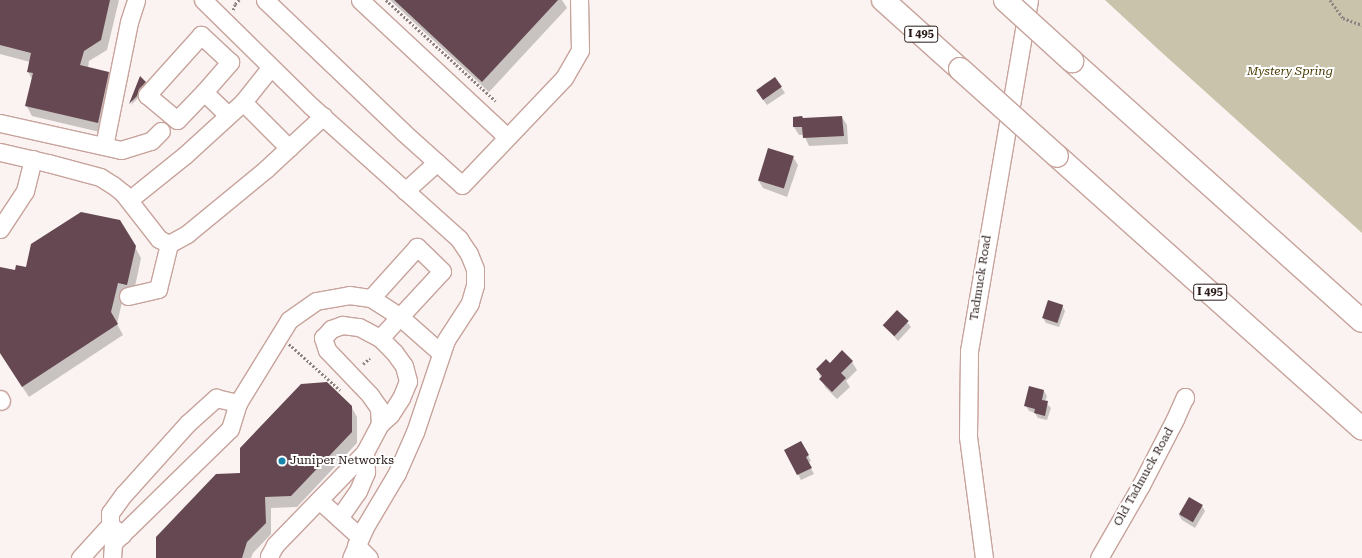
<!DOCTYPE html>
<html>
<head>
<meta charset="utf-8">
<style>
	body { margin:0 }
	#map { position:relative; width:1362px; height:558px; overflow:hidden; background:#fbf3f2; font-family:"Roboto Serif",serif }
	div>[style] { position:absolute }
	[style*='--x'] { left:calc(var(--x)*1px); top:calc(var(--y)*1px); width:calc(var(--w)*1px); rotate:calc(var(--a)*1deg) }
	.green>* { inset:0; background:#cac3ab }
	.shadow>* { inset:0; background:#0003 }
	.building>* { inset:0; background:#654851; transform-origin:0 0 }
	.path>* { height:2.5px; margin-top:-1.25px; transform-origin:0; background:repeating-linear-gradient(90deg,#8e8382 0 2px,transparent 0 4px) }
	.roads { filter:drop-shadow(1px 0 #c7a39c) drop-shadow(-1px 0 #c7a39c) drop-shadow(0 1px #c7a39c) drop-shadow(0 -1px #c7a39c) }
	.minor>* { height:17px; margin:-8.5px; padding:0 8.5px; transform-origin:8.5px; border-radius:8.5px; background:#fff }
	.highway>* { height:22px; margin:-11px; padding:0 11px; transform-origin:11px; border-radius:11px; background:#fff }
	.bridges { filter:drop-shadow(1px 0 #c7a39c) drop-shadow(-1px 0 #c7a39c) drop-shadow(0 1px #c7a39c) drop-shadow(0 -1px #c7a39c) }
	.highway-bridge>* { height:22px; margin:-11px; padding:0 11px; transform-origin:11px; border-radius:11px; background:#fff }
	.dots>* { width:11px; height:11px; translate:-50% -50%; box-sizing:border-box; border:2px solid #fff; border-radius:50% }
	span { translate:-50% -50%; white-space:nowrap; text-align:center; line-height:1.15; -webkit-text-stroke:4px #fff; paint-order:stroke }
	.shield-label span { padding:1px 3px; background:#fff; border:1px solid; border-radius:3px; -webkit-text-stroke-width:0 }
	.shield-label { font-size:11px; color:#271917; font-weight:700 }
	.park-label { font-size:12px; color:#4b3d05; font-style:italic }
	.street-label { font-size:12px; color:#271917 }
	.poi-label { font-size:12px; color:#271917 }
	.left { translate:0 -50%; text-align:left }
</style>
</head>
<body>
<div id="map">
	<div class="green">
		<i style="clip-path:polygon(1105px 0,1362px 0,1362px 233px,1159px 50px)"></i>
	</div>
	<div class="shadow">
		<i style="clip-path:polygon(0 0,119px 0,107px 50px,89px 61px,88px 68px,108px 73px,114px 84px,104px 133px,32px 116px,26px 105px,32px 79px,28px 72px,30px 62px,0 54px)"></i>
		<i style="clip-path:polygon(390px 0,562px 0,567px 8px,489px 92px)"></i>
		<i style="clip-path:polygon(140px 78px,146px 85px,140px 91px,138px 98px,131px 105px)"></i>
		<i style="clip-path:polygon(775px 79px,785px 93px,767px 105px,761px 97px)"></i>
		<i style="clip-path:polygon(842px 117px,847px 125px,848px 144px,809px 146px,804px 135px,799px 135px,794px 127px,794px 118px,803px 119px)"></i>
		<i style="clip-path:polygon(793px 157px,798px 165px,787px 197px,763px 188px,758px 180px)"></i>
		<i style="clip-path:polygon(135px 247px,141px 258px,133px 296px,124px 293px,117px 324px,123px 335px,29px 397px,0 353px,0 268px,15px 272px)"></i>
		<i style="clip-path:polygon(1062px 306px,1065px 311px,1059px 327px,1046px 323px,1043px 318px)"></i>
		<i style="clip-path:polygon(897px 311px,911px 327px,898px 341px,884px 325px)"></i>
		<i style="clip-path:polygon(852px 362px,857px 370px,846px 381px,850px 387px,837px 399px,825px 387px,817px 369px,830px 364px)"></i>
		<i style="clip-path:polygon(1044px 391px,1047px 396px,1045px 402px,1051px 408px,1047px 420px,1038px 418px,1035px 413px,1029px 411px,1026px 406px)"></i>
		<i style="clip-path:polygon(351px 406px,357px 417px,357px 443px,297px 507px,271px 508px,271px 534px,253px 553px,251px 558px,157px 558px,241px 474px)"></i>
		<i style="clip-path:polygon(801px 442px,811px 461px,808px 463px,814px 474px,801px 480px,785px 450px)"></i>
		<i style="clip-path:polygon(1202px 506px,1205px 511px,1195px 528px,1182px 520px,1179px 515px)"></i>
	</div>
	<div class="building">
		<i style="clip-path:polygon(0 0,110px 0,101px 40px,84px 51px,80px 65px,109px 72px,98px 123px,25px 106px,33px 73px,27px 72px,31px 53px,0 45px)"></i>
		<i style="clip-path:polygon(394px 0,558px 0,482px 82px)"></i>
		<i style="clip-path:polygon(140px 76px,146px 82px,139px 89px,137px 96px,129px 104px)"></i>
		<i style="left:775px;top:77px;width:12px;height:23px;rotate:55deg"></i>
		<i style="clip-path:polygon(802px 116px,803px 118px,842px 116px,844px 136px,803px 138px,802px 127px,793px 127px,793px 117px)"></i>
		<i style="left:768px;top:148px;width:27px;height:34px;rotate:17deg"></i>
		<i style="clip-path:polygon(81px 212px,120px 220px,136px 246px,127px 285px,118px 283px,111px 312px,118px 324px,22px 387px,0 353px,0 267px,15px 270px,16px 265px,26px 267px,31px 244px)"></i>
		<i style="left:1048px;top:300px;width:16px;height:19px;rotate:18deg"></i>
		<i style="left:897px;top:310px;width:16px;height:21px;rotate:43deg"></i>
		<i style="clip-path:polygon(842px 350px,853px 361px,841px 373px,846px 378px,832px 392px,819px 379px,822px 376px,816px 369px,826px 359px,830px 363px)"></i>
		<i style="clip-path:polygon(327px 382px,352px 406px,352px 432px,291px 496px,265px 497px,266px 523px,247px 542px,242px 558px,156px 558px,156px 537px,216px 474px,240px 473px,240px 448px,301px 384px)"></i>
		<i style="clip-path:polygon(1029px 386px,1044px 390px,1042px 400px,1048px 401px,1045px 416px,1034px 413px,1035px 409px,1024px 406px)"></i>
		<i style="clip-path:polygon(801px 441px,809px 455px,806px 457px,812px 468px,797px 475px,784px 450px)"></i>
		<i style="left:1189px;top:497px;width:16px;height:20px;rotate:30deg"></i>
	</div>
	<div class="path">
		<i style="--x:386;--y:0;--w:149;--a:42.6"></i>
		<i style="--x:1330;--y:0;--w:22;--a:54"></i>
		<i style="--x:1343;--y:18;--w:20;--a:20"></i>
		<i style="--x:233;--y:10;--w:6;--a:-72"></i>
		<i style="--x:235;--y:4;--w:6;--a:-45"></i>
		<i style="--x:289;--y:344;--w:69;--a:42"></i>
		<i style="--x:363;--y:364;--w:9;--a:-41"></i>
	</div>
	<div class="roads">
		<div class="minor">
			<i style="--x:203;--y:0;--w:151;--a:44.5"></i>
			<i style="--x:311;--y:106;--w:199;--a:41.9"></i>
			<i style="--x:459;--y:239;--w:18;--a:56"></i>
			<i style="--x:469;--y:254;--w:16;--a:68"></i>
			<i style="--x:475;--y:269;--w:16;--a:90"></i>
			<i style="--x:475;--y:285;--w:19;--a:106"></i>
			<i style="--x:470;--y:303;--w:44;--a:123"></i>
			<i style="--x:446;--y:340;--w:97;--a:108.6"></i>
			<i style="--x:415;--y:432;--w:45;--a:113.7"></i>
			<i style="--x:397;--y:473;--w:63;--a:120.7"></i>
			<i style="--x:365;--y:527;--w:34;--a:114"></i>
			<i style="--x:265;--y:0;--w:191;--a:43.7"></i>
			<i style="--x:403;--y:132;--w:79;--a:41.9"></i>
			<i style="--x:462;--y:185;--w:148;--a:-46.4"></i>
			<i style="--x:564;--y:78;--w:32;--a:-60"></i>
			<i style="--x:580;--y:50;--w:50;--a:-91.1"></i>
			<i style="--x:360;--y:0;--w:201;--a:43"></i>
			<i style="--x:204;--y:92;--w:40;--a:-49"></i>
			<i style="--x:230;--y:62;--w:40;--a:-137"></i>
			<i style="--x:201;--y:35;--w:81;--a:132"></i>
			<i style="--x:147;--y:95;--w:39;--a:40"></i>
			<i style="--x:177;--y:120;--w:39;--a:-46"></i>
			<i style="--x:204;--y:92;--w:33;--a:44"></i>
			<i style="--x:243;--y:102;--w:65;--a:45"></i>
			<i style="--x:0;--y:123;--w:124;--a:12.6"></i>
			<i style="--x:121;--y:150;--w:31;--a:-17"></i>
			<i style="--x:151;--y:141;--w:14;--a:-45"></i>
			<i style="--x:104;--y:146;--w:126;--a:-78.6"></i>
			<i style="--x:129;--y:22;--w:23;--a:-72"></i>
			<i style="--x:0;--y:152;--w:49;--a:12.9"></i>
			<i style="--x:48;--y:163;--w:54;--a:15.1"></i>
			<i style="--x:100;--y:177;--w:15;--a:32"></i>
			<i style="--x:113;--y:185;--w:13;--a:39"></i>
			<i style="--x:123;--y:193;--w:58;--a:52"></i>
			<i style="--x:159;--y:239;--w:11;--a:27"></i>
			<i style="--x:169;--y:244;--w:21;--a:-29"></i>
			<i style="--x:187;--y:234;--w:102;--a:-39.4"></i>
			<i style="--x:266;--y:169;--w:78;--a:-42.9"></i>
			<i style="--x:405;--y:191;--w:43;--a:-42.2"></i>
			<i style="--x:129;--y:200;--w:72;--a:-38.8"></i>
			<i style="--x:185;--y:155;--w:79;--a:-42.4"></i>
			<i style="--x:243;--y:102;--w:43;--a:-51.5"></i>
			<i style="--x:0;--y:229;--w:45;--a:-56.7"></i>
			<i style="--x:25;--y:191;--w:33;--a:-76"></i>
			<i style="--x:128;--y:296;--w:31;--a:-13"></i>
			<i style="--x:158;--y:289;--w:46;--a:-76.3"></i>
			<i style="--x:380;--y:338;--w:20;--a:45"></i>
			<i style="--x:394;--y:352;--w:17;--a:54"></i>
			<i style="--x:404;--y:366;--w:16;--a:75"></i>
			<i style="--x:408;--y:381;--w:18;--a:112"></i>
			<i style="--x:401;--y:398;--w:20;--a:123"></i>
			<i style="--x:390;--y:415;--w:13;--a:138"></i>
			<i style="--x:0;--y:399;--w:2;--a:63"></i>
			<i style="--x:319;--y:500;--w:55;--a:42.1"></i>
			<i style="--x:339;--y:518;--w:33;--a:-55"></i>
			<i style="--x:358;--y:491;--w:21;--a:-67"></i>
			<i style="--x:366;--y:472;--w:20;--a:-93"></i>
			<i style="--x:122;--y:535;--w:16;--a:-140"></i>
			<i style="--x:110;--y:525;--w:12;--a:-90"></i>
			<i style="--x:110;--y:513;--w:24;--a:-54"></i>
			<i style="--x:124;--y:494;--w:96;--a:-48"></i>
			<i style="--x:188;--y:423;--w:38;--a:-42"></i>
			<i style="--x:216;--y:398;--w:23;--a:13"></i>
			<i style="--x:356;--y:545;--w:18;--a:45"></i>
			<i style="--x:80;--y:558;--w:45;--a:-47.7"></i>
			<i style="--x:112;--y:558;--w:15;--a:-86"></i>
			<i style="--x:113;--y:543;--w:163;--a:-44.3"></i>
			<i style="--x:230;--y:429;--w:27;--a:-73"></i>
			<i style="--x:238;--y:403;--w:97;--a:-58.4"></i>
			<i style="--x:289;--y:320;--w:33;--a:-35"></i>
			<i style="--x:316;--y:301;--w:34;--a:-10"></i>
			<i style="--x:349;--y:295;--w:22;--a:8"></i>
			<i style="--x:371;--y:298;--w:33;--a:33"></i>
			<i style="--x:399;--y:316;--w:56;--a:41.4"></i>
			<i style="--x:270;--y:558;--w:2;--a:-117"></i>
			<i style="--x:269;--y:556;--w:13;--a:-61"></i>
			<i style="--x:275;--y:545;--w:129;--a:-45.9"></i>
			<i style="--x:365;--y:452;--w:32;--a:-62"></i>
			<i style="--x:380;--y:424;--w:16;--a:-94"></i>
			<i style="--x:379;--y:408;--w:16;--a:-125"></i>
			<i style="--x:370;--y:395;--w:62;--a:-133.7"></i>
			<i style="--x:327;--y:350;--w:13;--a:-108"></i>
			<i style="--x:323;--y:338;--w:12;--a:-48"></i>
			<i style="--x:331;--y:329;--w:12;--a:-20"></i>
			<i style="--x:342;--y:325;--w:17;--a:7"></i>
			<i style="--x:359;--y:327;--w:24;--a:28"></i>
			<i style="--x:380;--y:338;--w:91;--a:-47.2"></i>
			<i style="--x:442;--y:271;--w:35;--a:-136"></i>
			<i style="--x:417;--y:247;--w:69;--a:132"></i>
			<i style="--x:984;--y:558;--w:123;--a:-97.5"></i>
			<i style="--x:968;--y:436;--w:85;--a:-89.3"></i>
			<i style="--x:969;--y:351;--w:356;--a:-80.3"></i>
			<i style="--x:1099;--y:558;--w:84;--a:-60.1"></i>
			<i style="--x:1141;--y:485;--w:74;--a:-62.7"></i>
			<i style="--x:1175;--y:419;--w:24;--a:-66"></i>
			<i style="--x:1185;--y:397;--w:1;--a:90"></i>
		</div>
		<div class="highway">
			<i style="--x:883;--y:0;--w:103;--a:41.9"></i>
			<i style="--x:1072;--y:61;--w:389;--a:41.9"></i>
			<i style="--x:1057;--y:156;--w:409;--a:41.8"></i>
		</div>
	</div>
	<div class="bridges">
		<div class="highway-bridge">
			<i style="--x:1005;--y:0;--w:91;--a:42.3"></i>
			<i style="--x:960;--y:69;--w:130;--a:41.9"></i>
		</div>
	</div>
	<div class="dots">
		<i style="left:282px;top:461px;background:#1784ab"></i>
	</div>
	<div class="shield-label">
		<span style="left:921px;top:34px">I 495</span>
		<span style="left:1210px;top:292px">I 495</span>
	</div>
	<div class="park-label">
		<span style="left:1290px;top:72px">Mystery Spring</span>
	</div>
	<div class="street-label">
		<span style="left:981px;top:278px;rotate:-81deg">Tadmuck Road</span>
		<span style="left:1144px;top:477px;rotate:-61deg">Old Tadmuck Road</span>
	</div>
	<div class="poi-label">
		<span class="left" style="left:290px;top:461px">Juniper Networks</span>
	</div>
</div>
</body>
</html>
